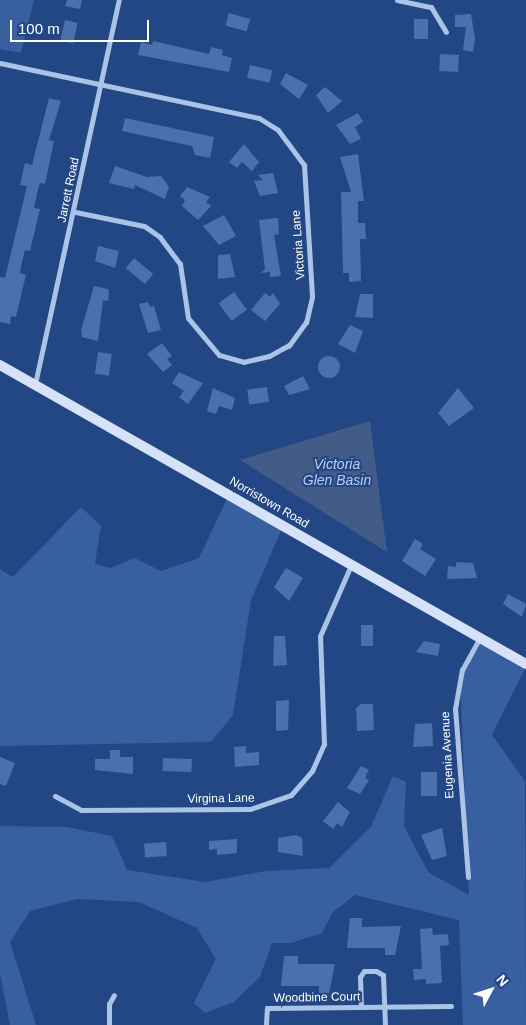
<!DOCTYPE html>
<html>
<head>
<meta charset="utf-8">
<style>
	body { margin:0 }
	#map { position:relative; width:526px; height:1025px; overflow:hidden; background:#234784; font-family:Arial,sans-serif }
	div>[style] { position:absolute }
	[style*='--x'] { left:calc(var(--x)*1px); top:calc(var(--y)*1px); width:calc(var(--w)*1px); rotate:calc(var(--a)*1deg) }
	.green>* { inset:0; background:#385fa0 }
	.water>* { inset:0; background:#425b87 }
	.building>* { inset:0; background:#4c70ab; transform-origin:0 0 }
	.round { border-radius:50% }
	.street>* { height:5px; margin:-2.5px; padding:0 2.5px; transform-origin:2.5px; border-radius:2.5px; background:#acc3e8 }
	.secondary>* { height:10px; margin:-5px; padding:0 5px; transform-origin:5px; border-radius:5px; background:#d6e2f7 }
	span { translate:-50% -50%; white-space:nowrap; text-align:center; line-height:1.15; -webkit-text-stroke:4px #234784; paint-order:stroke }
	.street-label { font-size:12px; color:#fff }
	.water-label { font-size:14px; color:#b8cdef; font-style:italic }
	.north { position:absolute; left:466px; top:965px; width:50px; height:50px; -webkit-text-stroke:4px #234784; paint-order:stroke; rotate:50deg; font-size:14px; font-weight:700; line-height:20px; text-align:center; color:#fff }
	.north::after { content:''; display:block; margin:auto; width:18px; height:22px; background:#fff; clip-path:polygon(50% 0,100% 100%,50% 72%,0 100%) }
	.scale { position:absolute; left:10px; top:20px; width:139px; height:22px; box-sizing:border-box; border:2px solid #fff; border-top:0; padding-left:6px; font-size:15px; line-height:18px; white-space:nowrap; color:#fff; -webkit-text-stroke:4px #234784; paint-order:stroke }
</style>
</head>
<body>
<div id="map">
	<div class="green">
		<i style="clip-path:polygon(0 0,34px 0,21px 53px,0 49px)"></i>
		<i style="clip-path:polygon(229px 495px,283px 526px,251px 600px,233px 715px,211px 742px,0 746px,0 569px,13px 577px,81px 507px,101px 526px,95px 564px,110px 568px,135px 558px,161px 571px,199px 558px)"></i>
		<i style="clip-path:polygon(484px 639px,526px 667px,492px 735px,525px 781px,526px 1025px,463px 1025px,459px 920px,355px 895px,332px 913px,322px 933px,291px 943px,272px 943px,260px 977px,234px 1002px,205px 1013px,194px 1003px,216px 959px,197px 928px,139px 902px,77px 899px,30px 911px,10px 942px,36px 1025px,10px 1025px,0 973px,0 826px,67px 827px,112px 836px,127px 870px,205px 882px,266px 871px,329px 868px,371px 827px,393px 776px,406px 782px,404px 826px,428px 872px,469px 895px,460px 677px)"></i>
	</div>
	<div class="water">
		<i style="clip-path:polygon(370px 421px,387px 552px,240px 460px)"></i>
	</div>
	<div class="building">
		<i style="clip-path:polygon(67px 0,82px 0,80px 9px,65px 6px)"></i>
		<i style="left:229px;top:13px;width:22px;height:13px;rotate:16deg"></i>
		<i style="clip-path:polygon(471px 14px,475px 39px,473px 52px,463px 50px,466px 27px,455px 27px,455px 15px)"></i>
		<i style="left:414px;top:19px;width:14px;height:20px"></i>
		<i style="left:65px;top:20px;width:13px;height:21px;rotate:13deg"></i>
		<i style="clip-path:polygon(153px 41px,209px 54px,211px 47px,223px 50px,222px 55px,232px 58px,229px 72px,138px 55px,141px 42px,152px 45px)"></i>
		<i style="left:440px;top:54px;width:19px;height:17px;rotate:3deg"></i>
		<i style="left:250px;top:65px;width:23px;height:13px;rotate:13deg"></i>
		<i style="clip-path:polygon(286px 73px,308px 85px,299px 99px,280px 84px)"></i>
		<i style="clip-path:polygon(325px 87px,342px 101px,328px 113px,316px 95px)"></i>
		<i style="clip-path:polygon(49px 98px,61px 101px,49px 140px,54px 141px,45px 184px,40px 183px,38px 189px,34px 208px,40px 209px,30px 251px,25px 250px,21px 266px,20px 273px,26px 275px,22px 291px,16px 317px,11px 316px,10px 324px,0 322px,0 277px,5px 278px,27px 186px,20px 185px,25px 163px,32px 165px)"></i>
		<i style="clip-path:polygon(358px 113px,363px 122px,355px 127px,361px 139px,350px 144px,336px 125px)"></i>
		<i style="clip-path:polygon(125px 118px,214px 137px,210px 158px,195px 155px,192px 146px,122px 131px)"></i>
		<i style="clip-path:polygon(244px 144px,259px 162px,252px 171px,242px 162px,237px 168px,229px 162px)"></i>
		<i style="clip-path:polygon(358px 154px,364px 201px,358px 201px,358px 223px,365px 223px,366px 239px,360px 239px,361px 281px,349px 282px,349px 273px,343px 273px,341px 192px,351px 192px,340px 157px)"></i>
		<i style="clip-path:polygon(115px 166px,147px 177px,161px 176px,169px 187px,165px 199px,135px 185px,134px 189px,109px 183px)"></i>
		<i style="clip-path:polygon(273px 173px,278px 193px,260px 196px,254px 181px,263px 180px,258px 175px)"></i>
		<i style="clip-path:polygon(187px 187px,210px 197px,206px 202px,211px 206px,198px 220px,182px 206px,185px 200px,180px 196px)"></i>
		<i style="clip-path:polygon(224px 215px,236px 236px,219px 245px,203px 226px)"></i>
		<i style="clip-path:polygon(278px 218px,279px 234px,274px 235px,281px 276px,270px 277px,270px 272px,261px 273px,265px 269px,259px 220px)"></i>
		<i style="clip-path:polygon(98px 246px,119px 251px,115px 268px,95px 261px)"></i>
		<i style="clip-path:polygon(230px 254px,235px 277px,218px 279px,218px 255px)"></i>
		<i style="left:134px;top:258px;width:25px;height:13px;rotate:40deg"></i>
		<i style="clip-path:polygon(94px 286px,108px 289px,109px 293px,108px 301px,103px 300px,98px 341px,82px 337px,81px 330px)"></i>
		<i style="left:234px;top:292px;width:22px;height:19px;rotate:54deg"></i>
		<i style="clip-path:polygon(265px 293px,270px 297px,273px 293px,280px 304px,265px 321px,251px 310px)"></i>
		<i style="clip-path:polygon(360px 294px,373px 294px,373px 318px,355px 317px)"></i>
		<i style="clip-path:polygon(148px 302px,150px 307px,154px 306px,161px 330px,148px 333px,139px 304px)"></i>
		<i style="clip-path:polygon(350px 325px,363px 331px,355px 353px,338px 344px)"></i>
		<i style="clip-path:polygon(162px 343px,172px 356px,167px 359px,172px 365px,163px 372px,147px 354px)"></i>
		<i style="left:98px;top:352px;width:14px;height:22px;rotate:8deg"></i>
		<i class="round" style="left:318px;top:356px;width:22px;height:22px"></i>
		<i style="clip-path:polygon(179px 372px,203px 383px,188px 404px,179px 397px,184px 391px,172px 383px)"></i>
		<i style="clip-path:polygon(303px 376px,310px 389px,289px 395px,284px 386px)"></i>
		<i style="left:267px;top:387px;width:15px;height:20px;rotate:82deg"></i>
		<i style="clip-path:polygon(213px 388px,235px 398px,232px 410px,219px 406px,216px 414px,207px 411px)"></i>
		<i style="clip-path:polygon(458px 388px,474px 408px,449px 426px,438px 413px)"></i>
		<i style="clip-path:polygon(415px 539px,423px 544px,420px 549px,436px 559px,425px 576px,402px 561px)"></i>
		<i style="clip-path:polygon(456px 562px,473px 563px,477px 578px,447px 579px,448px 566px,456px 567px)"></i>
		<i style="clip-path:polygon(286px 568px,303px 578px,289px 601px,274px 587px)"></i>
		<i style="clip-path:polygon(508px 594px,526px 604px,522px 617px,503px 604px)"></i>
		<i style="left:361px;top:625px;width:12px;height:21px"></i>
		<i style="clip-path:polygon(274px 636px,285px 636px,287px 665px,273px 666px)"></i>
		<i style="clip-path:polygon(424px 641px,440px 644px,438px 656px,416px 652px)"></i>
		<i style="clip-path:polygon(289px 700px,288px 730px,276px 731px,276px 701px)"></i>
		<i style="clip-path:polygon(361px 704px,373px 704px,374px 730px,357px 731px,356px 708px)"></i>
		<i style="clip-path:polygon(432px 723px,433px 746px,413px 747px,415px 724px)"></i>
		<i style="clip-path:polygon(246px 746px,246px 753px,259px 752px,259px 765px,235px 767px,234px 747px)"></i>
		<i style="clip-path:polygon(110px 750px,120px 750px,120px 757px,133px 757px,133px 774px,95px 770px,95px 759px,110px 759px)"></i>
		<i style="clip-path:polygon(0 757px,15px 763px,6px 786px,0 784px)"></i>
		<i style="left:163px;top:758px;width:29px;height:13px;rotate:2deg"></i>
		<i style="clip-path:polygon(361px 766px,369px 770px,365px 778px,369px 780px,360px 794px,347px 788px)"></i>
		<i style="left:421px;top:772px;width:16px;height:24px"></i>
		<i style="clip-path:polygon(338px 802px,350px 812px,342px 827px,337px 823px,333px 829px,323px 821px)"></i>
		<i style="clip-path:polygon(442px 828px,447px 856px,432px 860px,421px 835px)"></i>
		<i style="clip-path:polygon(296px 835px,302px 838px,303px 856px,278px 852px,278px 838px)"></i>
		<i style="clip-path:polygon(237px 839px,237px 853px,217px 855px,217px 849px,209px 850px,209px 841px)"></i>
		<i style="left:166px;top:842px;width:14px;height:22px;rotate:86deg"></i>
		<i style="clip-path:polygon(350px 918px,362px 918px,362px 927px,401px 926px,395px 955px,385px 955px,385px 948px,347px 948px)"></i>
		<i style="clip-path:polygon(432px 928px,433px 935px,448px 934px,449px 945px,440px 946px,442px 983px,426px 984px,426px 979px,414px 980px,413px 969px,422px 969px,420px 929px)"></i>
		<i style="clip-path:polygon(284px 956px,298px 956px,298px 964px,335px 964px,329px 993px,319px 993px,319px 986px,281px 986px)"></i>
	</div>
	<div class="street">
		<i style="--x:397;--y:0;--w:35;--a:12"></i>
		<i style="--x:431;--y:7;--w:29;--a:59"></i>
		<i style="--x:0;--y:63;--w:265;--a:12"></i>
		<i style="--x:259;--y:118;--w:22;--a:32"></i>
		<i style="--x:278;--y:130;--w:44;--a:53.4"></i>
		<i style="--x:304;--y:165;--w:132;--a:86.5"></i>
		<i style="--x:312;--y:297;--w:26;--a:103"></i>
		<i style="--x:306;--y:322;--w:29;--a:126"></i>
		<i style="--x:289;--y:345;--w:23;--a:151"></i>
		<i style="--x:269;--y:356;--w:26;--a:167"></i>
		<i style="--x:244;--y:362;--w:26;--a:-164"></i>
		<i style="--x:219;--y:355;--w:48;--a:-130"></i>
		<i style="--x:188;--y:318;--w:55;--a:-98.4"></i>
		<i style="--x:180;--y:264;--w:34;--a:-127"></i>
		<i style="--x:160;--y:237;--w:19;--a:-145"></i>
		<i style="--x:144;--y:226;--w:70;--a:-168.5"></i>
		<i style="--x:35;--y:384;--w:393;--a:-77.7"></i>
		<i style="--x:55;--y:796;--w:30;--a:28"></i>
		<i style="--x:81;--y:810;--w:169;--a:-0.3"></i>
		<i style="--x:250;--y:809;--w:43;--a:-18.9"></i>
		<i style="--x:291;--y:795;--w:32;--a:-49"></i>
		<i style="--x:312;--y:771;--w:30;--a:-66"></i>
		<i style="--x:324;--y:744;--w:108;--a:-92.1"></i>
		<i style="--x:320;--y:636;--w:77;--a:-66.4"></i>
		<i style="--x:468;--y:877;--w:169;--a:-94.4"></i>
		<i style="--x:455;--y:709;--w:40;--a:-80"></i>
		<i style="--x:462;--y:670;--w:38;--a:-61"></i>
		<i style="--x:361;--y:1007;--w:30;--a:-92"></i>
		<i style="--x:360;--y:977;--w:7;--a:-56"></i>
		<i style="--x:364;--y:971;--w:12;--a:0"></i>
		<i style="--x:376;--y:971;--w:8;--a:30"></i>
		<i style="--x:383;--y:975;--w:50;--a:87.7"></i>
		<i style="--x:109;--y:1025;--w:21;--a:-90"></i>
		<i style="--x:109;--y:1004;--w:10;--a:-61"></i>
		<i style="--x:266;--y:1025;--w:17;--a:-87"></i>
		<i style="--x:267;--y:1008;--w:184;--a:-0.6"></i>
	</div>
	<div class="secondary">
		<i style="--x:0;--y:365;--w:605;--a:29.62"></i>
	</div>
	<div class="street-label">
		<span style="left:69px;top:190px;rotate:-78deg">Jarrett Road</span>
		<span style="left:299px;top:245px;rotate:-94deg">Victoria Lane</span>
		<span style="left:269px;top:503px;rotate:30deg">Norristown Road</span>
		<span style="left:448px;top:755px;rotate:-93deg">Eugenia Avenue</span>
		<span style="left:221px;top:799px;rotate:-1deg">Virgina Lane</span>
		<span style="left:317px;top:998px;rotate:-1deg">Woodbine Court</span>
	</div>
	<div class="water-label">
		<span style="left:337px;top:472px">Victoria<br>Glen Basin</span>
	</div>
	<div class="north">N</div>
	<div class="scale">100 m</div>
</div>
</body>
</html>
